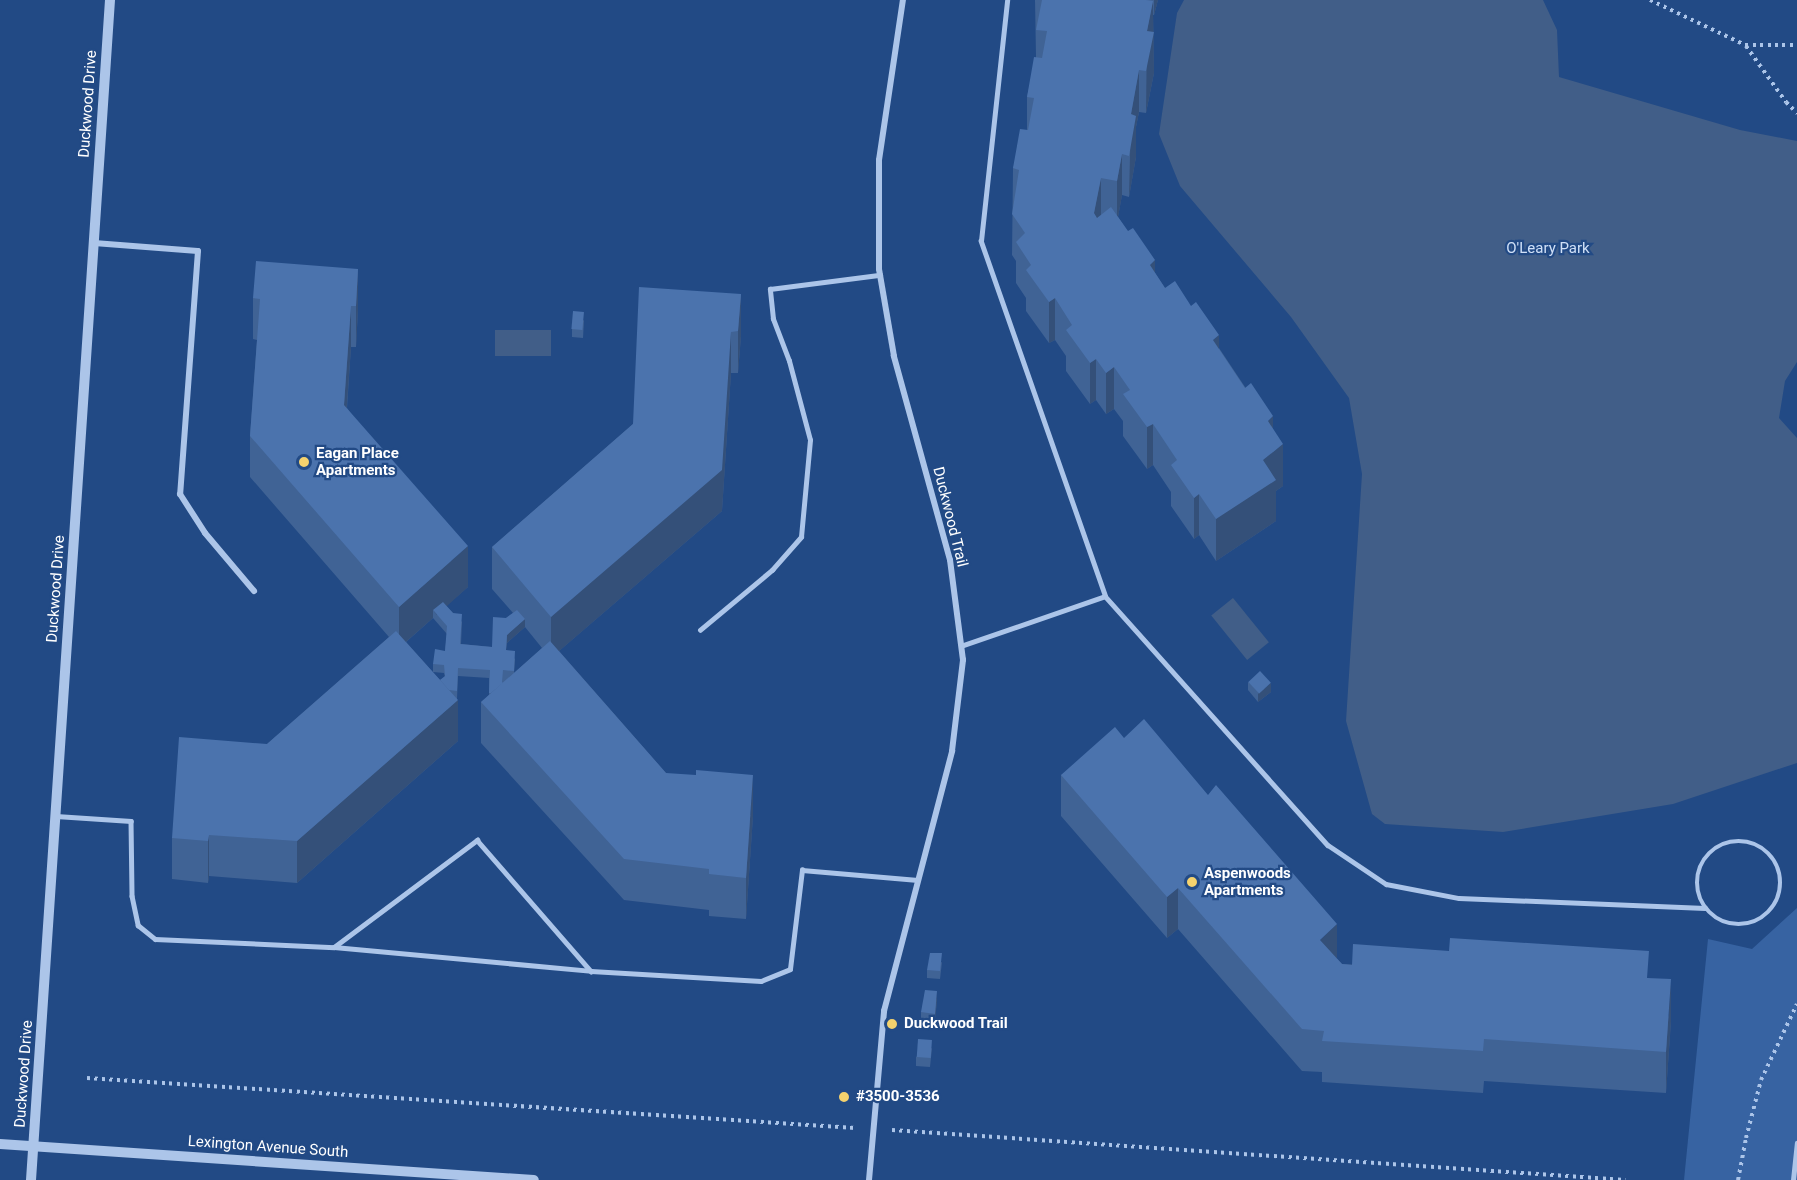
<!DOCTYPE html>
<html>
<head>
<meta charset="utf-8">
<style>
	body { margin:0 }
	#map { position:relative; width:1797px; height:1180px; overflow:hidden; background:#224a85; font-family:Roboto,sans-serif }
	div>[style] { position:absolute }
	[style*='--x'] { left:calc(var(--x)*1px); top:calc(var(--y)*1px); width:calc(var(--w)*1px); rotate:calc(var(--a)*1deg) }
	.green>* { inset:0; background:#3763a2 }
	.water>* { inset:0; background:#415e88; transform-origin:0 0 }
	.path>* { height:4px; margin-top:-2px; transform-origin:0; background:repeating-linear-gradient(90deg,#acc5e9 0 3px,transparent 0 7.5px) }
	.service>* { height:4.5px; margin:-2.25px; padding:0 2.25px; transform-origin:2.25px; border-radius:2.25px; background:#acc5e9 }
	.service>.ring { margin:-2.25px; padding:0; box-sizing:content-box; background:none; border:4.5px solid #acc5e9; border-radius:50% }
	.minor>* { height:6px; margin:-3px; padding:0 3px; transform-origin:3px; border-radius:3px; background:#acc5e9 }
	.tertiary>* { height:10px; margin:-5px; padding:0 5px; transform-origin:5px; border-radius:5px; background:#acc5e9 }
	.wall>* { inset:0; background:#406395 }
	.shaded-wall>* { inset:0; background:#345079 }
	.building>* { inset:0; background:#4b73ad; transform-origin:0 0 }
	.dots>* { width:16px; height:16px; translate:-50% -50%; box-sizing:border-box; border:3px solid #224a85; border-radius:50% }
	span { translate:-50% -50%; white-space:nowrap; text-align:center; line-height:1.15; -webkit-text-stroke:4.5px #224a85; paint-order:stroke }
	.street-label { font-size:15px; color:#fff }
	.park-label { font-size:15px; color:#d0e0f7 }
	.poi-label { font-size:15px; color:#fff; font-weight:700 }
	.left { translate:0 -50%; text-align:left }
</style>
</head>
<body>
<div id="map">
	<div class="green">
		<i style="clip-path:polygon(1797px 908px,1797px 1180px,1684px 1180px,1708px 939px,1752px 949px)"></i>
	</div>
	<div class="water">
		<i style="clip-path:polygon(1184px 0,1543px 0,1557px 30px,1559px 77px,1740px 130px,1797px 141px,1797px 362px,1785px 381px,1779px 418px,1797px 438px,1797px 763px,1673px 804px,1503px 832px,1385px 824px,1372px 814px,1346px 721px,1362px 474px,1349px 398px,1291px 317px,1180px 186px,1159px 134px,1177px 13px)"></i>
		<i style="left:495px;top:330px;width:56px;height:26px"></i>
		<i style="left:1233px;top:598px;width:57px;height:28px;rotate:51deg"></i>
	</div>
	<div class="path">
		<i style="--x:1650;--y:0;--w:105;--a:25.3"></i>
		<i style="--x:1745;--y:45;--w:52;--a:0"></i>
		<i style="--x:1746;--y:46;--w:69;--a:54.5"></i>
		<i style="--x:1786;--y:102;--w:16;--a:45"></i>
		<i style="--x:87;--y:1078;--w:770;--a:3.72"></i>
		<i style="--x:892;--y:1130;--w:735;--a:3.9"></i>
		<i style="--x:1738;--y:1180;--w:43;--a:-79.2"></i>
		<i style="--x:1746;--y:1138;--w:60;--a:-75.5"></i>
		<i style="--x:1761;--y:1080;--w:84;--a:-64.7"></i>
	</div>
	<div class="service">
		<i style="--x:1105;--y:596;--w:334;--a:48.2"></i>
		<i style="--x:1328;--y:845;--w:70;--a:33.9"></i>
		<i style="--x:1386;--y:884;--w:74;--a:10.9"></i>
		<i style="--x:1459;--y:898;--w:246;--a:2.3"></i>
		<i style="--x:700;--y:630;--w:94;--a:-39.8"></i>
		<i style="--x:772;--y:570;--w:44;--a:-48.7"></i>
		<i style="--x:801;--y:537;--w:97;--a:-84.7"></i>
		<i style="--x:810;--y:440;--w:82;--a:-104.9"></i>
		<i style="--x:789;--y:361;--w:45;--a:-110.9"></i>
		<i style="--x:773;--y:319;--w:30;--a:-96"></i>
		<i style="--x:770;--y:289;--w:111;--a:-7.3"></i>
		<i style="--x:961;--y:646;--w:152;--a:-19.1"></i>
		<i style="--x:1105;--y:596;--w:376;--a:-109.3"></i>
		<i style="--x:981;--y:241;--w:242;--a:-83.8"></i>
		<i style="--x:56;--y:816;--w:75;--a:3.8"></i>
		<i style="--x:131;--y:821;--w:75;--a:89.2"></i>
		<i style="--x:132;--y:896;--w:30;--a:78"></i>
		<i style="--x:138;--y:925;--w:22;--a:39"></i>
		<i style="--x:155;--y:939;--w:179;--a:2.6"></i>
		<i style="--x:334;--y:947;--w:179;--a:-36.8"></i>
		<i style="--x:477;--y:840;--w:174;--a:49"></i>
		<i style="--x:591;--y:971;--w:170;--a:3.4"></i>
		<i style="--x:761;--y:981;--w:31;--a:-22"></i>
		<i style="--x:790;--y:969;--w:100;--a:-83.1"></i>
		<i style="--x:802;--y:870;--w:116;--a:4.9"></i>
		<i class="ring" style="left:1697px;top:841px;width:79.5px;height:79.5px"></i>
		<i style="--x:334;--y:947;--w:258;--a:5.3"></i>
		<i style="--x:1793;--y:1180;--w:37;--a:-84"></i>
	</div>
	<div class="minor">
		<i style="--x:94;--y:243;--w:104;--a:4.4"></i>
		<i style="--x:198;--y:251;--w:244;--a:94.2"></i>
		<i style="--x:180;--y:494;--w:46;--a:57.3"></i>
		<i style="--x:205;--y:533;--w:76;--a:49.8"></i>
		<i style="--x:869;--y:1180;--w:170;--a:-84.9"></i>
		<i style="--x:884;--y:1011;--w:269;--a:-75.3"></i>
		<i style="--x:952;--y:751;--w:92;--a:-83.1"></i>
		<i style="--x:963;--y:660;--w:101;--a:-97.4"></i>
		<i style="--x:950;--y:560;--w:212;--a:-105.4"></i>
		<i style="--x:894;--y:356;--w:88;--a:-99.8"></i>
		<i style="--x:879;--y:269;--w:109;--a:-90"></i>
		<i style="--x:879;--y:160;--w:162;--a:-81.5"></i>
	</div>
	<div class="tertiary">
		<i style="--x:0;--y:1144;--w:535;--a:3.86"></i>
		<i style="--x:31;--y:1180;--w:1183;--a:-86.17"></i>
	</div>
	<div class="wall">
		<i style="clip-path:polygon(1035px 0,1158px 0,1154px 15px,1153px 15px,1154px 73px,1146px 113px,1139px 112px,1136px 127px,1136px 157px,1129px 197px,1122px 195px,1118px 217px,1165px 288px,1219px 348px,1273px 429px,1283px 486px,1276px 491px,1276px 521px,1216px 561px,1199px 535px,1194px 539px,1171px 506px,1171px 492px,1153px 465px,1147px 469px,1123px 436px,1123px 421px,1114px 409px,1106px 414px,1096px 400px,1090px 404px,1066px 371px,1066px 356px,1055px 340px,1049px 343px,1026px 311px,1026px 298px,1016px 283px,1016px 261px,1012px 255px,1013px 168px,1027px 130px,1027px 97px,1036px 57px)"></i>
		<i style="clip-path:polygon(evenodd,358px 269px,358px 310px,356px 347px,351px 347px,347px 408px,468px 587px,446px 606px,462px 622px,461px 644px,492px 647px,506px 618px,513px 613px,492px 589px,492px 547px,633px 424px,741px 294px,741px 336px,738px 373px,731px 373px,722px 511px,559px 651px,666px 773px,753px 816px,746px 919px,709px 916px,709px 910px,624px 900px,481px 743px,481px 702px,489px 695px,489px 678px,458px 676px,457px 699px,458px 741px,297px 883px,209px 876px,208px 883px,172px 879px,172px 838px,267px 744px,389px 637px,250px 477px,250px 436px,257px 340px,253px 339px,253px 298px,358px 269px,433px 618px,447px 634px,445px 651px,433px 664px,433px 672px,444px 673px,445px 677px,440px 680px,406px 642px,433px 618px,358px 269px,525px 627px,542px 648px,514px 673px,515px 659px,506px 650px,507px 643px,525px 627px)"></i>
		<i style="clip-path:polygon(584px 320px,583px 338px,572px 337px,572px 329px)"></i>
		<i style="clip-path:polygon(1248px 682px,1271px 692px,1258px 702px,1248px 690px)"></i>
		<i style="clip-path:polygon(1124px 738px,1342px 964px,1649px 978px,1671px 1021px,1666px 1093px,1484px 1081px,1483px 1093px,1322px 1082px,1322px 1072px,1302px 1071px,1178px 929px,1167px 938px,1061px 816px,1061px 775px)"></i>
		<i style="clip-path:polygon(942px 962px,940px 979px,927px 978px,927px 970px)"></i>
		<i style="clip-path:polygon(937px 999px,935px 1022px,921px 1020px,921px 1012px)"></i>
		<i style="clip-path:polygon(932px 1048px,930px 1067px,916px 1066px,916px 1057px)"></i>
	</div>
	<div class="shaded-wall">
		<i style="clip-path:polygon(1154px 0,1158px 0,1154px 15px)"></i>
		<i style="clip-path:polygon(1153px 1px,1154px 73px,1146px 113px,1147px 31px)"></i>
		<i style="clip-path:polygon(1139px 70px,1139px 112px,1136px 127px,1136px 157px,1129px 197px,1131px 114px)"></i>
		<i style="clip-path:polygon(1122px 154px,1122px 195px,1117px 223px,1117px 181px)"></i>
		<i style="clip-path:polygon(1101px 178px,1101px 219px,1094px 254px,1094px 213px)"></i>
		<i style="clip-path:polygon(1155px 260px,1155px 302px,1150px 265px)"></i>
		<i style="clip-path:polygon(358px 269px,358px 310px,356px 347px,356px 306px)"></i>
		<i style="clip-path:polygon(741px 294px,741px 336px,738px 373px,738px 331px)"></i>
		<i style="clip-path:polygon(1055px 298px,1055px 340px,1049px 343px,1049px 302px)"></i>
		<i style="clip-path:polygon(351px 306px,351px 347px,344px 446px,344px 405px)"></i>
		<i style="clip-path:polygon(731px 332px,731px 373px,722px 511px,551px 658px,551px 617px)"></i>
		<i style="clip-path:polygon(1219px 335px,1219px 376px,1213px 340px)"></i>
		<i style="clip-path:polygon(1096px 359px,1096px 400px,1090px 404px,1090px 363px)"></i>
		<i style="clip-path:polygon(1114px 367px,1114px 409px,1106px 414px,1106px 373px)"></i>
		<i style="clip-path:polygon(1273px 416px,1273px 452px,1283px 444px,1283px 486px,1276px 491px,1276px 521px,1216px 561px,1216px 519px,1263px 460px,1268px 421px)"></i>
		<i style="clip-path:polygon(1153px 424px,1153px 465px,1147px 469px,1147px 427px)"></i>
		<i style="clip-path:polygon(1199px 494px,1199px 535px,1194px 539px,1194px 498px)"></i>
		<i style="clip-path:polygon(468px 546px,468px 587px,437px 615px,433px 610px,433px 618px,399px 648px,399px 607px)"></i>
		<i style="clip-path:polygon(525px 619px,525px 627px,507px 643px,506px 658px,507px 635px)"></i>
		<i style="clip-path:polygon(1271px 683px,1271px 692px,1258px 702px,1258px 694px)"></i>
		<i style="clip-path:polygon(458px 700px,458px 741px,297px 883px,297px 841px)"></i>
		<i style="clip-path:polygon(753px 775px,753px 816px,746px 919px,746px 878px)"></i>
		<i style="clip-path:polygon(209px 835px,209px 876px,208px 883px,208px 841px)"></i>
		<i style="clip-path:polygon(1178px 888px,1178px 929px,1167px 938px,1167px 897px)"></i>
		<i style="clip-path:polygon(1337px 924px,1337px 965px,1320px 940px)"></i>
		<i style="clip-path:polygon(1671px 979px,1671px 1021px,1666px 1093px,1666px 1052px)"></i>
		<i style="clip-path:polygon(937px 991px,937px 999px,935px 1022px,935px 1014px)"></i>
	</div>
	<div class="building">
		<i style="clip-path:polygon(1039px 0,1146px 0,1153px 1px,1147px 31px,1154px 32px,1146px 71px,1139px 70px,1131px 114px,1136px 116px,1129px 156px,1122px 154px,1117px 181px,1101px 178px,1094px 213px,1097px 218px,1111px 207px,1128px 231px,1133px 228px,1155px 260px,1150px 265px,1165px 288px,1175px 281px,1191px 306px,1196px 302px,1219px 335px,1213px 340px,1245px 388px,1251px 383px,1273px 416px,1268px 421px,1283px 444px,1263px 460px,1276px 480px,1216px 519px,1199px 494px,1194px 498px,1171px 465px,1177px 460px,1153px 424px,1147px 427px,1123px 394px,1130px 390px,1114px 367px,1106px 373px,1096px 359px,1090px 363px,1066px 330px,1072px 325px,1055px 298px,1049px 302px,1026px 270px,1031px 265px,1016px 242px,1025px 233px,1012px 214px,1019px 170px,1013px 168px,1020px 129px,1028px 130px,1034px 98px,1027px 97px,1034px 57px,1042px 58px,1047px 31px,1036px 30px,1042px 0)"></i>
		<i style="clip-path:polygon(256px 261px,358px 269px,356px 306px,351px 306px,344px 405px,468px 546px,399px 607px,250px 436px,260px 299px,253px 298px)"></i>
		<i style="clip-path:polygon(639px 287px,741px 294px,738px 331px,731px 332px,722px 470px,551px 617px,492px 547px,633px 424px)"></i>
		<i style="left:573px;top:311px;width:11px;height:18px;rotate:5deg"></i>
		<i style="clip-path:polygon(443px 602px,453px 613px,462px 614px,460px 644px,492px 647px,493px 617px,506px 618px,517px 610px,525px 619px,507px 635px,506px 650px,515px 651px,514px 671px,503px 670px,502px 682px,503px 683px,491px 693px,489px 693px,490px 670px,458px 668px,457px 691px,449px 690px,440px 680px,445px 676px,444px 665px,433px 664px,435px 649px,445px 651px,447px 626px,433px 610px)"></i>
		<i style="clip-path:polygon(396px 631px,458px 700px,297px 841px,209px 835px,208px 841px,172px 838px,179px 737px,267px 744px)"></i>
		<i style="clip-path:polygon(550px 641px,666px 773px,696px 775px,696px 770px,753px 775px,746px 878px,709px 874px,709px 869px,624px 859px,481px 702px)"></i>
		<i style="left:1260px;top:671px;width:16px;height:16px;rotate:47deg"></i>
		<i style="clip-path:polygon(1144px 719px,1208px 795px,1216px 785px,1337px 924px,1320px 940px,1342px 964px,1352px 965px,1353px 944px,1449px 951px,1450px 938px,1649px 951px,1647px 978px,1671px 979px,1666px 1052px,1484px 1039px,1483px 1051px,1322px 1041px,1324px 1031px,1302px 1029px,1178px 888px,1167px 897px,1061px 775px,1115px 727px,1124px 738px)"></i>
		<i style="clip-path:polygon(930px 953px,942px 953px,940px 971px,927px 970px)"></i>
		<i style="clip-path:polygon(925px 990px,937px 991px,935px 1014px,921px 1012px)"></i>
		<i style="left:918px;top:1039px;width:14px;height:18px;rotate:4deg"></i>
	</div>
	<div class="dots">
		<i style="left:304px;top:462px;background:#f4d26e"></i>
		<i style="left:1192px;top:882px;background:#f4d26e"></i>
		<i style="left:892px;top:1024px;background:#f4d26e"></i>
		<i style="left:844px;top:1097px;background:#f4d26e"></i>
	</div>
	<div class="street-label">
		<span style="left:88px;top:104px;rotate:-86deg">Duckwood Drive</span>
		<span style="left:950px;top:517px;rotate:76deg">Duckwood Trail</span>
		<span style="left:56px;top:589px;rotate:-86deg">Duckwood Drive</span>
		<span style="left:24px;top:1074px;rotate:-86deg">Duckwood Drive</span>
		<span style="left:268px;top:1147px;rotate:4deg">Lexington Avenue South</span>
	</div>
	<div class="park-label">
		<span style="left:1548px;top:249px">O'Leary Park</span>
	</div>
	<div class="poi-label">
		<span class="left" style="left:316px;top:462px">Eagan Place<br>Apartments</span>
		<span class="left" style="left:1204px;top:882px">Aspenwoods<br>Apartments</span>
		<span class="left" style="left:904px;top:1024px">Duckwood Trail</span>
		<span class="left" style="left:856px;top:1097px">#3500-3536</span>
	</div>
</div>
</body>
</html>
